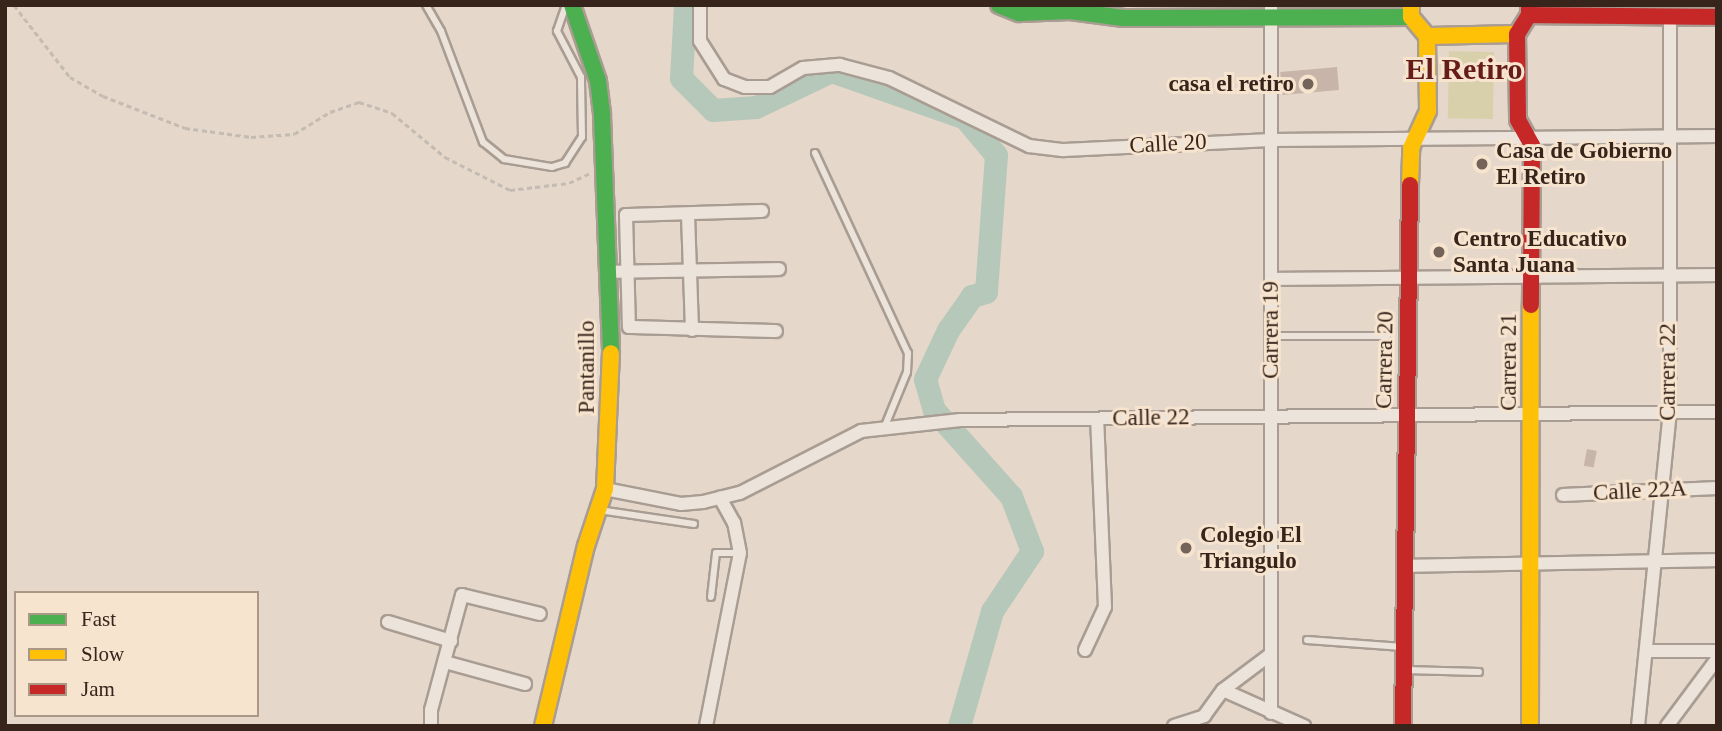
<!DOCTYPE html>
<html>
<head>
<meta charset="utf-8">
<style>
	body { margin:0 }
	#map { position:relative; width:1722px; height:731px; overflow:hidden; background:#e5d7c9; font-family:"Times New Roman",serif }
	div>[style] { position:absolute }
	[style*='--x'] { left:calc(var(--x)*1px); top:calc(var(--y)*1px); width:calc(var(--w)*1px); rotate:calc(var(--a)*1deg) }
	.green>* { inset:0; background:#d8d0ab; transform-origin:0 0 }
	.river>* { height:23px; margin:-11.5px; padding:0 11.5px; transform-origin:11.5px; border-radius:11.5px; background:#b6c8b9 }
	.building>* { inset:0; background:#c8b5aa; transform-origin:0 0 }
	.path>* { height:2.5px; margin-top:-1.25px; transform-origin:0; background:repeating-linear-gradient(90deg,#c4bbb3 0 5px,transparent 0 8.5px) }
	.roads { filter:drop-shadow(2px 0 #a99d93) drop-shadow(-2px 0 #a99d93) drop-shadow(0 2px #a99d93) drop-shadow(0 -2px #a99d93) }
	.lane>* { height:6px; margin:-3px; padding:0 3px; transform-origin:3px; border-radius:3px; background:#ece4db }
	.street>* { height:12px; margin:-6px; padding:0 6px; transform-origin:6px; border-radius:6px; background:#ece4db }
	.fast>* { height:16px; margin:-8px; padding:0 8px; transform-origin:8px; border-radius:8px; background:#4caf50 }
	.slow>* { height:16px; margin:-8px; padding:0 8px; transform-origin:8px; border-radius:8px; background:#ffc107 }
	.jam>* { height:16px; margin:-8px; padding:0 8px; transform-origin:8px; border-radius:8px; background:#c62828 }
	.dots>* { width:19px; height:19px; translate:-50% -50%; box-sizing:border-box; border:4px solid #f7e4ce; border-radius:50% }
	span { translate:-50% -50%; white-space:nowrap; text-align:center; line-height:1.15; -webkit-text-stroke:6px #f7e4ce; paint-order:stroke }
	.poi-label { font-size:23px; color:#37241b; font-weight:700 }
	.right { translate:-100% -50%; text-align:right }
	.left { translate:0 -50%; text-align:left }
	.street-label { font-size:23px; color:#37241b }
	.district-label { font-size:30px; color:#661c19; font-weight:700 }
	.frame { position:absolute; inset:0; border:7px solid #37241b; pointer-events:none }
	.legend { position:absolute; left:14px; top:591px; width:245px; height:126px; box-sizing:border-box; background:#f7e4ce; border:2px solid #aa9786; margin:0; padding:9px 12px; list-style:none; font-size:21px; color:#37241b }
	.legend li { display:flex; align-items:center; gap:14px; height:35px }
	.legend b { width:35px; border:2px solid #aa9786 }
</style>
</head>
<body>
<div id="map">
	<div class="green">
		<i style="left:1494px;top:52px;width:67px;height:45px;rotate:91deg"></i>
	</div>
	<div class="river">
		<i style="--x:685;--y:5;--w:73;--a:93.1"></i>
		<i style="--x:681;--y:78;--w:45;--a:45"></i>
		<i style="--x:713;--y:110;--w:43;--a:-4"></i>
		<i style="--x:756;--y:107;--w:83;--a:-25.6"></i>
		<i style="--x:831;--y:71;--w:142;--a:19.3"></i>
		<i style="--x:965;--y:118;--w:48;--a:50"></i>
		<i style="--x:996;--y:155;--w:137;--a:94.2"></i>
		<i style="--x:986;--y:292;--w:15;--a:164"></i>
		<i style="--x:972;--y:296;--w:42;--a:125.2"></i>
		<i style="--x:948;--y:330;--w:54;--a:115.1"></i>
		<i style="--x:925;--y:379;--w:32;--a:74"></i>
		<i style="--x:934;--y:410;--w:115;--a:48.2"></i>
		<i style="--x:1011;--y:496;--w:59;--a:69.1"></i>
		<i style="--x:1032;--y:551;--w:72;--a:123.7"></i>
		<i style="--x:992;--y:611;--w:120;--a:106"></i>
	</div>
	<div class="building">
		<i style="left:1337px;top:67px;width:23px;height:57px;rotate:85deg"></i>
		<i style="left:1587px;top:449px;width:10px;height:17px;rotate:11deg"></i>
	</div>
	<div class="path">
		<i style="--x:14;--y:5;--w:91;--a:52.1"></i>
		<i style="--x:70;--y:77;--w:38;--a:30"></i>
		<i style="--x:103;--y:96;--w:88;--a:21.3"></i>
		<i style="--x:185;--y:128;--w:67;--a:7.8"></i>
		<i style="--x:251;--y:137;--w:43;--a:-4"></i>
		<i style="--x:294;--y:134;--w:42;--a:-31.4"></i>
		<i style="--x:330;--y:112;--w:31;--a:-19"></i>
		<i style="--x:359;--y:102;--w:35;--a:18"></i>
		<i style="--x:392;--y:113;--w:69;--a:39.7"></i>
		<i style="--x:445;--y:157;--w:73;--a:26.9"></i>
		<i style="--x:510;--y:190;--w:59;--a:-6.8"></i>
		<i style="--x:569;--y:183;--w:23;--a:-25"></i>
	</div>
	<div class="roads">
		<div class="lane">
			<i style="--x:426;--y:5;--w:30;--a:60"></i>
			<i style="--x:441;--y:31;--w:119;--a:69.3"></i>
			<i style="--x:483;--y:142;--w:27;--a:39"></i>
			<i style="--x:504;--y:159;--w:49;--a:9.5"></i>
			<i style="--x:552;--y:167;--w:14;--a:-17"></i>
			<i style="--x:565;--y:163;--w:31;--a:-57"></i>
			<i style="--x:582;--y:137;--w:60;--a:-91"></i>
			<i style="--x:581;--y:77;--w:52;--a:-117.6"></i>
			<i style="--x:557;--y:31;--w:28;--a:-71"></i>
			<i style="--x:815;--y:153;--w:221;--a:65.1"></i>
			<i style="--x:908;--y:353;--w:19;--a:93"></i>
			<i style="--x:907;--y:372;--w:58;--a:112.2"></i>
			<i style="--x:1271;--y:336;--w:116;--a:0"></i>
			<i style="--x:599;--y:510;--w:96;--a:8.4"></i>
			<i style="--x:711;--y:597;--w:44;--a:-83.5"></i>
			<i style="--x:716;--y:553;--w:24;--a:0"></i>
			<i style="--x:1307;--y:640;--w:96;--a:4.2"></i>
			<i style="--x:1406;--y:670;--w:73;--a:1.6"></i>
		</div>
		<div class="street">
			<i style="--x:700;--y:5;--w:36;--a:90"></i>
			<i style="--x:700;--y:41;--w:45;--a:57.7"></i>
			<i style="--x:724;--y:79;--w:22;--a:21"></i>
			<i style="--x:745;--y:87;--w:25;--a:0"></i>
			<i style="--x:770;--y:87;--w:38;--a:-30"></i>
			<i style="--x:803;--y:68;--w:37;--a:-5"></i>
			<i style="--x:840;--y:65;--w:51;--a:14.9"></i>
			<i style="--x:889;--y:78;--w:156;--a:25.9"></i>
			<i style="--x:1029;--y:146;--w:35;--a:7"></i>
			<i style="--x:1064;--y:150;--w:207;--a:-2.8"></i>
			<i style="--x:1271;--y:140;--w:446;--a:-0.5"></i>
			<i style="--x:1271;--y:5;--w:708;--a:90"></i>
			<i style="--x:762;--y:211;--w:136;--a:178.3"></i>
			<i style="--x:626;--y:215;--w:112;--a:88.5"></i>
			<i style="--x:629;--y:327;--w:147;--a:1.6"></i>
			<i style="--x:688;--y:215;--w:115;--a:88"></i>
			<i style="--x:606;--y:272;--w:173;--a:-1"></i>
			<i style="--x:1271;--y:279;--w:446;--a:-0.5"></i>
			<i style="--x:605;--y:489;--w:77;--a:11.2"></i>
			<i style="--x:681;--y:504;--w:22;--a:-5"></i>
			<i style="--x:703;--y:502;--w:38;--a:-14"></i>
			<i style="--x:740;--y:493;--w:136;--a:-27.1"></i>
			<i style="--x:861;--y:431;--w:100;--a:-6.3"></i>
			<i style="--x:960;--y:420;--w:757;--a:-0.61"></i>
			<i style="--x:1563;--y:495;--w:154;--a:-2.6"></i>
			<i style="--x:1405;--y:566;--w:312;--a:-1.1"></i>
			<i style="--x:388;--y:622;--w:66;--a:16.8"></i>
			<i style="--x:1085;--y:650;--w:47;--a:-65.1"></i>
			<i style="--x:1105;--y:607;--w:188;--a:-92.4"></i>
			<i style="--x:1646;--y:651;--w:71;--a:0"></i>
			<i style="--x:445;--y:662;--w:83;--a:15.4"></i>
			<i style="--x:1223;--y:690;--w:89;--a:24"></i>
			<i style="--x:431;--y:726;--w:16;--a:-90"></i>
			<i style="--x:431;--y:710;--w:119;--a:-74.9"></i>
			<i style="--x:462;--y:595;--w:80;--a:13.7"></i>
			<i style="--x:706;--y:726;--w:176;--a:-78.9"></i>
			<i style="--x:740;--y:553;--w:31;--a:-101"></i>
			<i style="--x:734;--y:523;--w:29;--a:-119"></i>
			<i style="--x:1174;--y:726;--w:32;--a:-18"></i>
			<i style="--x:1204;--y:716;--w:32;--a:-54"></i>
			<i style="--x:1223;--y:690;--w:60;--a:-36.9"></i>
			<i style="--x:1638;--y:726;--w:315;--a:-84.2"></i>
			<i style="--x:1670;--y:413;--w:397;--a:-90"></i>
			<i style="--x:1667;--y:726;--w:84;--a:-53.3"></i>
		</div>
		<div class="fast">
			<i style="--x:572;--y:5;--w:80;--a:71.1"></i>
			<i style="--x:598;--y:81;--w:35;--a:83"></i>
			<i style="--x:602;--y:116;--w:237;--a:87.8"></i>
			<i style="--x:999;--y:5;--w:22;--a:22"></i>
			<i style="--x:1019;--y:13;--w:51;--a:-2.2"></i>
			<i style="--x:1070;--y:11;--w:54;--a:7.4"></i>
			<i style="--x:1124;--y:18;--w:287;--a:-0.2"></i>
		</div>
		<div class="slow">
			<i style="--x:1427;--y:36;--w:90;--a:-1.3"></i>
			<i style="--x:1410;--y:185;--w:37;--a:-88"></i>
			<i style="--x:1411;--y:148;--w:41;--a:-65.3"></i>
			<i style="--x:1428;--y:111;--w:75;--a:-90.8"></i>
			<i style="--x:1427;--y:36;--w:25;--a:-130"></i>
			<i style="--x:1411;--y:17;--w:12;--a:-90"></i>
			<i style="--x:543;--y:726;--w:185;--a:-76.6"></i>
			<i style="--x:586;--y:546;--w:60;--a:-71.6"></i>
			<i style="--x:605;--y:489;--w:136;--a:-87.5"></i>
			<i style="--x:1530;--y:726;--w:421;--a:-89.9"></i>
		</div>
		<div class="jam">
			<i style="--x:1529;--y:5;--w:10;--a:90"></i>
			<i style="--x:1529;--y:15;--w:22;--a:122"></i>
			<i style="--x:1517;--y:34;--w:86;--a:89.3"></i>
			<i style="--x:1518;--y:120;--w:29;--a:61"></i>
			<i style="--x:1532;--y:145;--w:160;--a:90.4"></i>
			<i style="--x:1529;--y:15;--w:188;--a:0.6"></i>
			<i style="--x:1403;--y:726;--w:541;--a:-89.26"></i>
		</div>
	</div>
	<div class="dots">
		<i style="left:1308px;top:84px;background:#746358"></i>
		<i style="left:1482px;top:164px;background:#746358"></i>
		<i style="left:1439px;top:252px;background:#746358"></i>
		<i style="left:1186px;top:548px;background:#746358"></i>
	</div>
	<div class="poi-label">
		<span class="right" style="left:1294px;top:84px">casa el retiro</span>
		<span class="left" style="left:1496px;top:164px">Casa de Gobierno<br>El Retiro</span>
		<span class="left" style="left:1453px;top:252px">Centro Educativo<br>Santa Juana</span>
		<span class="left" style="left:1200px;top:548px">Colegio El<br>Triangulo</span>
	</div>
	<div class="street-label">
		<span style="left:1168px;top:144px;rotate:-3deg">Calle 20</span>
		<span style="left:1271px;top:330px;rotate:-90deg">Carrera 19</span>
		<span style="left:1385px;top:360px;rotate:-89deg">Carrera 20</span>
		<span style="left:1509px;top:362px;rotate:-90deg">Carrera 21</span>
		<span style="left:587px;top:367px;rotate:-90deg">Pantanillo</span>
		<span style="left:1668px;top:372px;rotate:-90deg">Carrera 22</span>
		<span style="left:1151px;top:418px;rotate:-1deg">Calle 22</span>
		<span style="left:1640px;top:491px;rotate:-3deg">Calle 22A</span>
	</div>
	<div class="district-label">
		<span style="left:1464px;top:69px">El Retiro</span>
	</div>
	<div class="frame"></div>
	<ul class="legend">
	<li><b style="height:9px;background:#4caf50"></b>Fast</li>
	<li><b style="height:9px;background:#ffc107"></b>Slow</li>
	<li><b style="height:9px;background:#c62828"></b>Jam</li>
	</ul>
</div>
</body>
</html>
